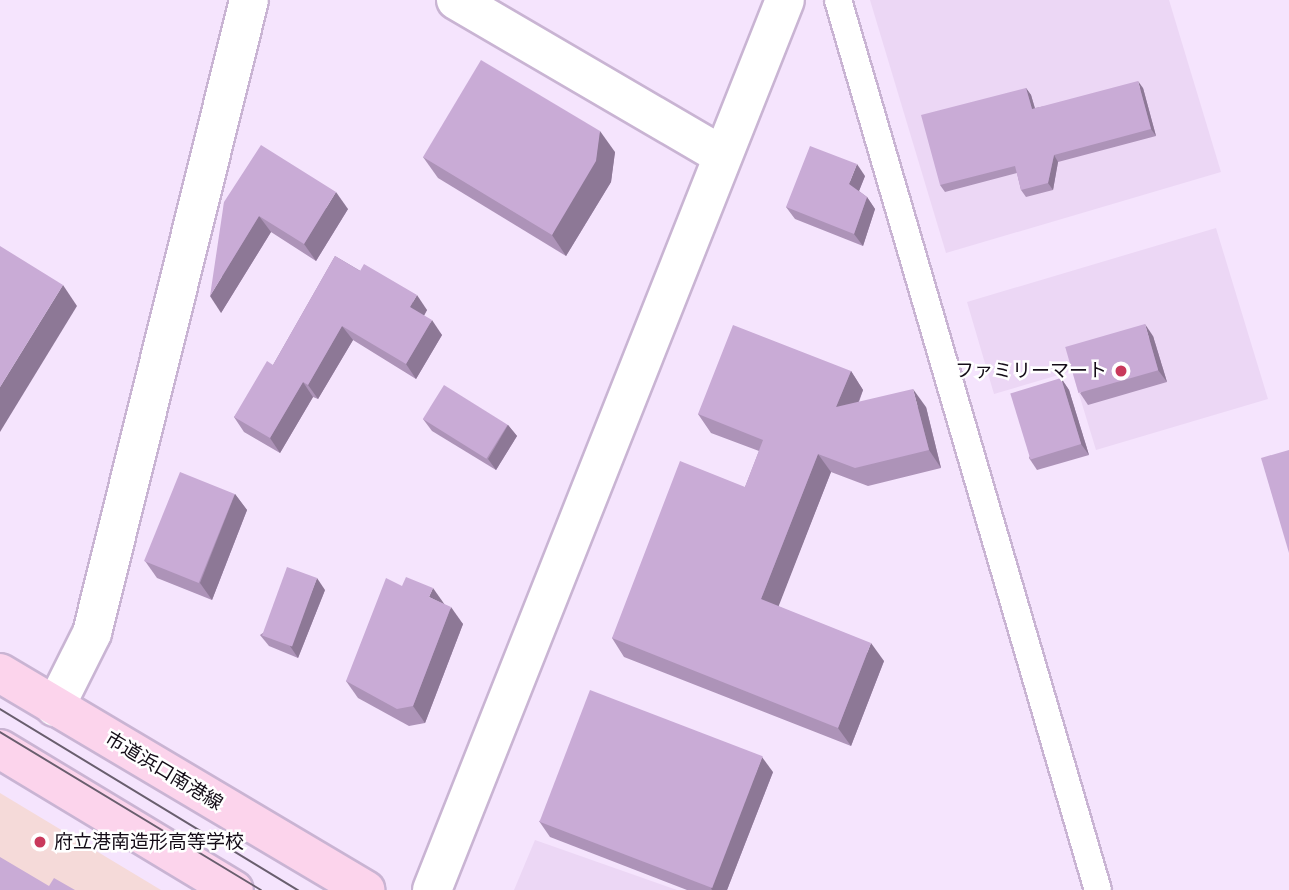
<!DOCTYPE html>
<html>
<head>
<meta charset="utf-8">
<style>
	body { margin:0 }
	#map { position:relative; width:1289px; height:890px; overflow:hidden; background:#f5e4fd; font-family:"IBM Plex Serif","Noto Sans JP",serif }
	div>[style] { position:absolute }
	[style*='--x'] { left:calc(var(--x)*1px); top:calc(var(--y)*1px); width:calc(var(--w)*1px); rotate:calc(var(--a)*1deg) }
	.built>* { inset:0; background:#ecd7f5 }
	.education>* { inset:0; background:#f5dad9 }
	.roads { filter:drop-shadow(2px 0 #c9b4d3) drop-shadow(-2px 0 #c9b4d3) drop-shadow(0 2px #c9b4d3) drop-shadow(0 -2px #c9b4d3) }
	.street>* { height:26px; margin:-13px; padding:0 13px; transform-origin:13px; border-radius:13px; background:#fff }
	.secondary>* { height:38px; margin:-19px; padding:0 19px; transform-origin:19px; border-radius:19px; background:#fff }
	.primary>* { height:38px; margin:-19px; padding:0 19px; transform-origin:19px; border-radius:19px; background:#fcd4ec }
	.tram>* { height:2px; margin:-1px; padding:0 1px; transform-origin:1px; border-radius:1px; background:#695e6e }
	.wall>* { inset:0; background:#ad93b8 }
	.shaded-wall>* { inset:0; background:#8d7896 }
	.building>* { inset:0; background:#c9abd6; transform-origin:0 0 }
	.dots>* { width:19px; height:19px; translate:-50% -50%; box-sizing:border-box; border:4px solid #fff; border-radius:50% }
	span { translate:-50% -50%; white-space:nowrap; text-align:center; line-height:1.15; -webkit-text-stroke:5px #fff; paint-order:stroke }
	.poi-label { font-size:19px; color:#140c17 }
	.right { translate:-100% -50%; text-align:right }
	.left { translate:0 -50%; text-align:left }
	.street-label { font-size:19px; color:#140c17 }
</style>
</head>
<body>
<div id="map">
	<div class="built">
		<i style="clip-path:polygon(870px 0,1169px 0,1221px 172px,946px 253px)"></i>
		<i style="clip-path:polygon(1216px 228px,1268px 399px,1096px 450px,1072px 371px,994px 394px,967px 302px)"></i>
		<i style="clip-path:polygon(535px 840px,677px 890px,514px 890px)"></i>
	</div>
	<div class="education">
		<i style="clip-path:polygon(0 793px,161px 890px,0 890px)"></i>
	</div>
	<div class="roads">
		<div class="street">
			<i style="--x:838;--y:0;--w:927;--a:73.72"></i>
		</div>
		<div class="secondary">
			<i style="--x:456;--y:0;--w:307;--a:30.3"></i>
			<i style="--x:55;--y:707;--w:83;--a:-63.4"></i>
			<i style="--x:92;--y:633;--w:652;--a:-76.07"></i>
			<i style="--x:432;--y:890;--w:957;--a:-68.37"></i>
		</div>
		<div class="primary">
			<i style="--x:0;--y:673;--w:425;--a:30.7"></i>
			<i style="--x:0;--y:749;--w:273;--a:31.1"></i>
		</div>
	</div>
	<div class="tram">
		<i style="--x:0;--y:709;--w:349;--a:31.3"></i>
		<i style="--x:0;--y:732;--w:305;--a:31.2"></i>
	</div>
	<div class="wall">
		<i style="clip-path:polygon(1026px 88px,1031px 95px,1035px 108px,1143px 88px,1156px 136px,1058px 162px,1053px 190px,1026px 197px,1021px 190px,1017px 173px,945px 192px,940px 185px)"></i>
		<i style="clip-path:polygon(615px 152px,611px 182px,566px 256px,438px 178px,423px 157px)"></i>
		<i style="clip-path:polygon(865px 176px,859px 191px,867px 197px,875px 209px,863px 246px,795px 219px,786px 207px)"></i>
		<i style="clip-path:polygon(224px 202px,348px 209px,316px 261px,271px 232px,221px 313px)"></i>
		<i style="clip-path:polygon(335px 256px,427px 310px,424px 316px,442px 335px,416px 379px,353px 340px,318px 399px,313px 397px,280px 453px,244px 432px,234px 417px,273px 365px)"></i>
		<i style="clip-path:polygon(1153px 336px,1167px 382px,1088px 405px,1080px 393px)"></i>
		<i style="clip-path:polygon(851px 371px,863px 390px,859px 402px,926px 407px,941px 468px,868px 486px,831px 472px,778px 606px,884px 661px,851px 746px,624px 657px,612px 638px,745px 487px,759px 451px,711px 433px,698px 414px)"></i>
		<i style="clip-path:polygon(1061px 378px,1069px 390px,1089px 455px,1037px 470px,1029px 458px)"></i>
		<i style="clip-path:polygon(423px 419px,508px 425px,517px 436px,496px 470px,432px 431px)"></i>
		<i style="clip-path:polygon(235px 494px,247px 510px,212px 600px,157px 578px,145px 561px)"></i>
		<i style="clip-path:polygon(325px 590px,298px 658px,269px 646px,260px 635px)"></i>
		<i style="clip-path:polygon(444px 604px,463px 624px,425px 723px,409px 726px,358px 698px,346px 681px)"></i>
		<i style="clip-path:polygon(773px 772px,727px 890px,687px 890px,550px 837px,539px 821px)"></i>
	</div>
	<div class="shaded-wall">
		<i style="clip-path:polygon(1138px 81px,1143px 88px,1156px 136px,1151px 129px)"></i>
		<i style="clip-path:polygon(1026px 88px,1031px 95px,1037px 116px,1032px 109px)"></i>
		<i style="clip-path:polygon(600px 131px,615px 152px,611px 182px,566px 256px,552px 235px)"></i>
		<i style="clip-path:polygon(1054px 155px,1058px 162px,1053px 190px,1048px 183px)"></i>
		<i style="clip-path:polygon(857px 164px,865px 176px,857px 196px,849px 184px)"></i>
		<i style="clip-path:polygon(336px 192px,348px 209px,316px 261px,304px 244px)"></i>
		<i style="clip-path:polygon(867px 197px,875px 209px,863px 246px,854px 234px)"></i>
		<i style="clip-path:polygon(259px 216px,271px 232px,221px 313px,210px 296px)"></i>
		<i style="clip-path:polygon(63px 285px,77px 306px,0 432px,0 387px)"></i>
		<i style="clip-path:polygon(417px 295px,427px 310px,420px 322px,410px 307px)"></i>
		<i style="clip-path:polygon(432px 320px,442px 335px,416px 379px,406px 364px)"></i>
		<i style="clip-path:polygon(1145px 324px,1153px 336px,1167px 382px,1158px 370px)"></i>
		<i style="clip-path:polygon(342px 326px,353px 340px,318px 399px,308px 385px)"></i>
		<i style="clip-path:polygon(851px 371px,863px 390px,849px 426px,836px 407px)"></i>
		<i style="clip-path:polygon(1061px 378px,1069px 390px,1089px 455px,1081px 444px)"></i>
		<i style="clip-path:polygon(303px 382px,313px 397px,280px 453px,270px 438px)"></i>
		<i style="clip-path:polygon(913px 389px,926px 407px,941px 468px,929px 450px)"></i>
		<i style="clip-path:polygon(508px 425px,517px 436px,496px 470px,488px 459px)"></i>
		<i style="clip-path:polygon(818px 454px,831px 472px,774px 618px,761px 599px)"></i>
		<i style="clip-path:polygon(235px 494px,247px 510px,212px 600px,200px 583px)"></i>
		<i style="clip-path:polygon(317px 578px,325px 590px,298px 658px,290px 646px)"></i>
		<i style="clip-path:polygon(433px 588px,445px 605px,429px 597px)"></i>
		<i style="clip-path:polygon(451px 607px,463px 624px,425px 723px,413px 706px)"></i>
		<i style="clip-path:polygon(871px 643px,884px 661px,851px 746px,838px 728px)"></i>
		<i style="clip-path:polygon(762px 757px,773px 772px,727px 890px,712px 890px,711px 888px)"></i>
	</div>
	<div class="building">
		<i style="clip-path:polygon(481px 60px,600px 131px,596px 161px,552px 235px,423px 157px)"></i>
		<i style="clip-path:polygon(1138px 81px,1151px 129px,1054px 155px,1048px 183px,1021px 190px,1015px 166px,940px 185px,921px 115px,1026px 88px,1032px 109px)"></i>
		<i style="clip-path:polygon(261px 145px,336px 192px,304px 244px,259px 216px,210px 296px,224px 202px)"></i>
		<i style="clip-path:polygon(810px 146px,857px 164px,849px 184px,867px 197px,854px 234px,786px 207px)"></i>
		<i style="clip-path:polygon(0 246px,63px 285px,0 387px)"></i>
		<i style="clip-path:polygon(335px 256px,360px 271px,364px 264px,417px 295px,410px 307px,432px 320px,406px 364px,342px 326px,308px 385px,303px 382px,270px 438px,234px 417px,267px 361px,273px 365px)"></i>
		<i style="left:1145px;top:324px;width:48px;height:83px;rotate:74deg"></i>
		<i style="clip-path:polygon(733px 325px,851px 371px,836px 407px,913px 389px,929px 450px,855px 468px,818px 454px,761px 599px,871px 643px,838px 728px,612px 638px,680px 461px,745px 487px,763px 440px,698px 414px)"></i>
		<i style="left:1061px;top:378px;width:69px;height:53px;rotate:73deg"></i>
		<i style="left:444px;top:385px;width:75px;height:40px;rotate:32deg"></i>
		<i style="clip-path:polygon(1289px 450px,1289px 553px,1261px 458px)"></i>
		<i style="left:180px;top:472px;width:59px;height:96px;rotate:22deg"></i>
		<i style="left:287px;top:567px;width:32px;height:73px;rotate:20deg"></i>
		<i style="clip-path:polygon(406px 577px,433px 588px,429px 597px,451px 607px,413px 706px,397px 709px,346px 681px,386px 578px,402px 586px)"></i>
		<i style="left:590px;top:690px;width:185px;height:141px;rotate:21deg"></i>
		<i style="clip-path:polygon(0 857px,49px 886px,54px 878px,75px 890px,0 890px)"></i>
	</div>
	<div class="dots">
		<i style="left:1121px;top:371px;background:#c9395c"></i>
		<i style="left:40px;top:842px;background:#c9395c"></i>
	</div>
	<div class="poi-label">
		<span class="right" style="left:1107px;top:371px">ファミリーマート</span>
		<span class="left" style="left:54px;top:842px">府立港南造形高等学校</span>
	</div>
	<div class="street-label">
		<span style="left:164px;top:771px;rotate:31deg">市道浜口南港線</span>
	</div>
</div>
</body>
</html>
